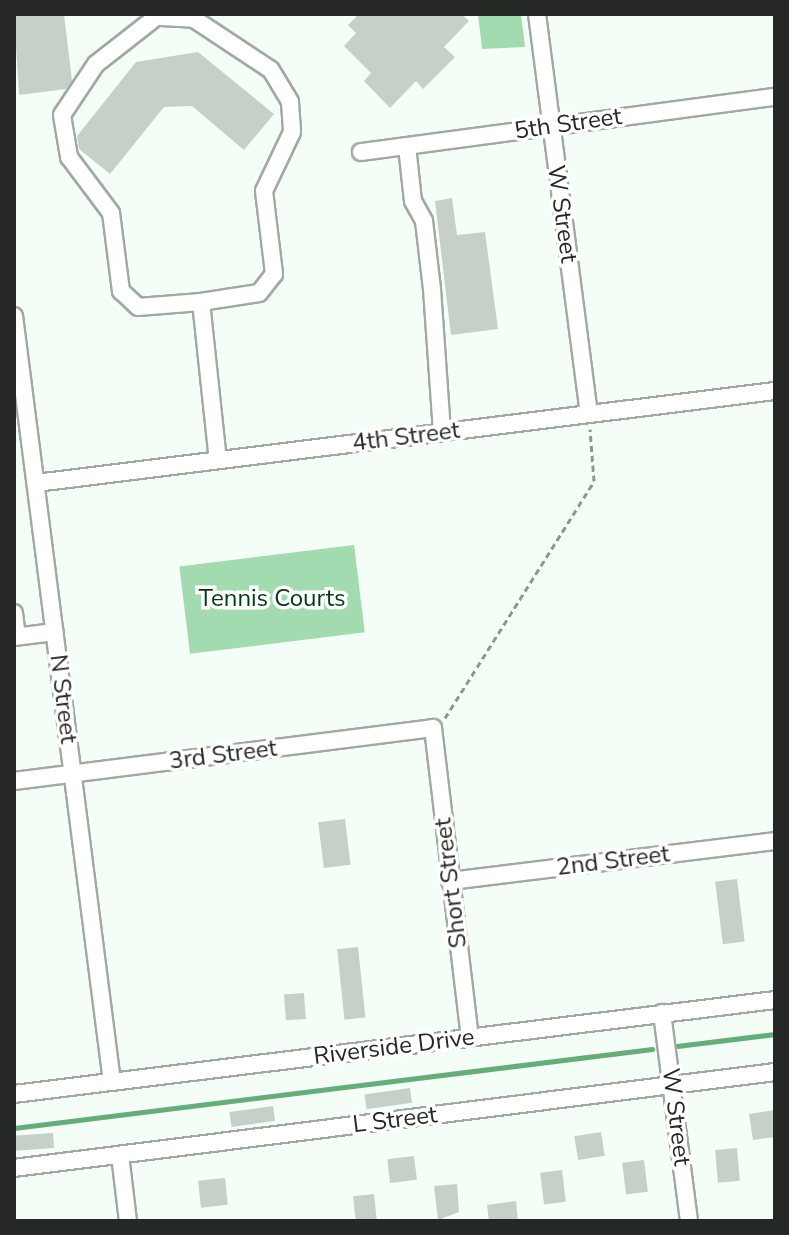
<!DOCTYPE html>
<html>
<head>
<meta charset="utf-8">
<style>
	body { margin:0 }
	#map { position:relative; width:789px; height:1235px; overflow:hidden; background:#f5fdf7; font-family:"Nunito Sans",sans-serif }
	div>[style] { position:absolute }
	[style*='--x'] { left:calc(var(--x)*1px); top:calc(var(--y)*1px); width:calc(var(--w)*1px); rotate:calc(var(--a)*1deg) }
	.green>* { inset:0; background:#a3dbb0; transform-origin:0 0 }
	.stream>* { height:5px; margin:-2.5px; padding:0 2.5px; transform-origin:2.5px; border-radius:2.5px; background:#65ae79 }
	.building>* { inset:0; background:#c7cfc9; transform-origin:0 0 }
	.path>* { height:3px; margin-top:-1.5px; transform-origin:0; background:repeating-linear-gradient(90deg,#909591 0 6px,transparent 0 10px) }
	.roads { filter:drop-shadow(2px 0 #a1a9a2) drop-shadow(-2px 0 #a1a9a2) drop-shadow(0 2px #a1a9a2) drop-shadow(0 -2px #a1a9a2) }
	.minor>* { height:16px; margin:-8px; padding:0 8px; transform-origin:8px; border-radius:8px; background:#fff }
	span { translate:-50% -50%; white-space:nowrap; text-align:center; line-height:1.15; -webkit-text-stroke:7px #fff; paint-order:stroke }
	.street-label { font-size:24px; color:#252825 }
	.park-label { font-size:24px; color:#003917 }
	.frame { position:absolute; inset:0; border:16px solid #252825; pointer-events:none }
</style>
</head>
<body>
<div id="map">
	<div class="green">
		<i style="clip-path:polygon(478px 14px,521px 14px,525px 47px,482px 49px)"></i>
		<i style="left:354px;top:545px;width:88px;height:176px;rotate:83deg"></i>
	</div>
	<div class="stream">
		<i style="--x:677;--y:1046;--w:99;--a:-7"></i>
		<i style="--x:14;--y:1128;--w:643;--a:-7.06"></i>
	</div>
	<div class="building">
		<i style="clip-path:polygon(14px 14px,64px 14px,72px 81px,66px 89px,19px 95px)"></i>
		<i style="clip-path:polygon(359px 14px,461px 14px,469px 21px,444px 47px,455px 57px,423px 89px,416px 81px,390px 108px,364px 81px,371px 73px,344px 46px,356px 33px,348px 25px)"></i>
		<i style="clip-path:polygon(198px 52px,274px 114px,244px 150px,192px 106px,164px 107px,110px 174px,79px 149px,77px 136px,136px 62px)"></i>
		<i style="clip-path:polygon(452px 198px,457px 235px,485px 232px,498px 329px,451px 335px,435px 201px)"></i>
		<i style="left:345px;top:819px;width:46px;height:27px;rotate:83deg"></i>
		<i style="left:737px;top:879px;width:63px;height:22px;rotate:83deg"></i>
		<i style="left:358px;top:947px;width:71px;height:21px;rotate:84deg"></i>
		<i style="left:304px;top:993px;width:26px;height:20px;rotate:86deg"></i>
		<i style="left:410px;top:1088px;width:15px;height:46px;rotate:82deg"></i>
		<i style="left:273px;top:1106px;width:15px;height:44px;rotate:82deg"></i>
		<i style="clip-path:polygon(775px 1110px,775px 1137px,753px 1140px,749px 1114px)"></i>
		<i style="left:601px;top:1132px;width:24px;height:27px;rotate:81deg"></i>
		<i style="left:53px;top:1133px;width:15px;height:39px;rotate:86deg"></i>
		<i style="left:737px;top:1148px;width:33px;height:22px;rotate:85deg"></i>
		<i style="left:414px;top:1156px;width:24px;height:27px;rotate:83deg"></i>
		<i style="left:644px;top:1160px;width:32px;height:22px;rotate:83deg"></i>
		<i style="left:562px;top:1170px;width:32px;height:22px;rotate:83deg"></i>
		<i style="left:225px;top:1178px;width:27px;height:27px;rotate:84deg"></i>
		<i style="clip-path:polygon(457px 1184px,459px 1212px,438px 1220px,434px 1186px)"></i>
		<i style="left:374px;top:1194px;width:27px;height:21px;rotate:84deg"></i>
		<i style="clip-path:polygon(516px 1201px,518px 1221px,489px 1221px,487px 1205px)"></i>
	</div>
	<div class="path">
		<i style="--x:445;--y:718;--w:280;--a:-57.8"></i>
		<i style="--x:594;--y:481;--w:52;--a:-94.4"></i>
	</div>
	<div class="roads">
		<div class="minor">
			<i style="--x:160;--y:14;--w:81;--a:142"></i>
			<i style="--x:96;--y:64;--w:61;--a:123.7"></i>
			<i style="--x:62;--y:115;--w:43;--a:80.5"></i>
			<i style="--x:69;--y:157;--w:70;--a:53.1"></i>
			<i style="--x:111;--y:213;--w:79;--a:82.7"></i>
			<i style="--x:121;--y:291;--w:23;--a:43"></i>
			<i style="--x:138;--y:307;--w:63;--a:-4.5"></i>
			<i style="--x:201;--y:302;--w:159;--a:83.9"></i>
			<i style="--x:537;--y:14;--w:402;--a:82.6"></i>
			<i style="--x:161;--y:17;--w:33;--a:3"></i>
			<i style="--x:194;--y:19;--w:92;--a:33.5"></i>
			<i style="--x:271;--y:70;--w:37;--a:59"></i>
			<i style="--x:290;--y:102;--w:30;--a:86"></i>
			<i style="--x:292;--y:132;--w:65;--a:115.4"></i>
			<i style="--x:264;--y:191;--w:84;--a:83.1"></i>
			<i style="--x:274;--y:274;--w:24;--a:128"></i>
			<i style="--x:259;--y:293;--w:59;--a:171.2"></i>
			<i style="--x:407;--y:146;--w:55;--a:83.8"></i>
			<i style="--x:413;--y:201;--w:23;--a:61"></i>
			<i style="--x:424;--y:221;--w:68;--a:83.3"></i>
			<i style="--x:432;--y:289;--w:143;--a:86"></i>
			<i style="--x:361;--y:152;--w:418;--a:-7.6"></i>
			<i style="--x:14;--y:316;--w:772;--a:82.71"></i>
			<i style="--x:36;--y:483;--w:745;--a:-7.1"></i>
			<i style="--x:14;--y:613;--w:23;--a:83"></i>
			<i style="--x:14;--y:637;--w:41;--a:-7"></i>
			<i style="--x:14;--y:781;--w:422;--a:-7.2"></i>
			<i style="--x:433;--y:728;--w:311;--a:83.2"></i>
			<i style="--x:450;--y:881;--w:327;--a:-7"></i>
			<i style="--x:662;--y:1013;--w:210;--a:82.6"></i>
			<i style="--x:14;--y:1094;--w:767;--a:-7.04"></i>
			<i style="--x:120;--y:1155;--w:66;--a:83.1"></i>
			<i style="--x:14;--y:1168;--w:767;--a:-7.19"></i>
		</div>
	</div>
	<div class="street-label">
		<span style="left:568px;top:124px;rotate:-8deg">5th Street</span>
		<span style="left:562px;top:214px;rotate:82deg">W Street</span>
		<span style="left:406px;top:437px;rotate:-7deg">4th Street</span>
		<span style="left:63px;top:699px;rotate:83deg">N Street</span>
		<span style="left:223px;top:755px;rotate:-7deg">3rd Street</span>
		<span style="left:613px;top:861px;rotate:-7deg">2nd Street</span>
		<span style="left:451px;top:883px;rotate:-97deg">Short Street</span>
		<span style="left:394px;top:1047px;rotate:-7deg">Riverside Drive</span>
		<span style="left:676px;top:1117px;rotate:83deg">W Street</span>
		<span style="left:395px;top:1120px;rotate:-7deg">L Street</span>
	</div>
	<div class="park-label">
		<span style="left:272px;top:599px">Tennis Courts</span>
	</div>
	<div class="frame"></div>
</div>
</body>
</html>
